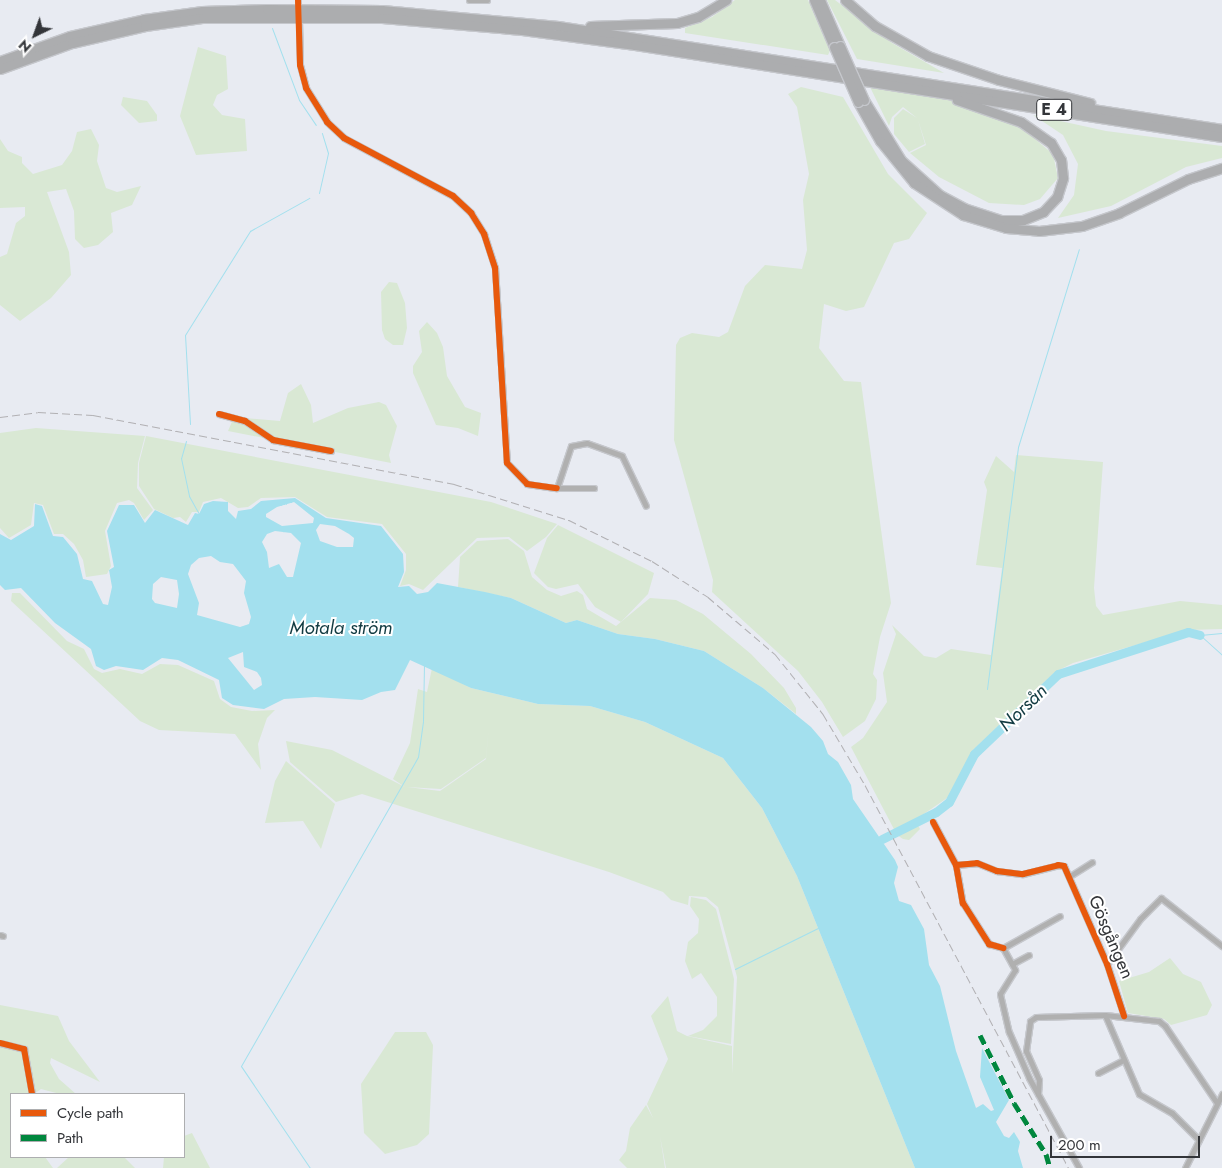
<!DOCTYPE html>
<html>
<head>
<meta charset="utf-8">
<style>
	body { margin:0 }
	#map { position:relative; width:1222px; height:1168px; overflow:hidden; background:#e8ebf2; font-family:Jost,sans-serif }
	div>[style] { position:absolute }
	[style*='--x'] { left:calc(var(--x)*1px); top:calc(var(--y)*1px); width:calc(var(--w)*1px); rotate:calc(var(--a)*1deg) }
	.green>* { inset:0; background:#d9e8d4 }
	.water>* { inset:0; background:#a3e0ee }
	.stream>* { height:1px; margin:-0.5px; padding:0 0.5px; transform-origin:0.5px; border-radius:0.5px; background:#a3e0ee }
	.river>* { height:9px; margin:-4.5px; padding:0 4.5px; transform-origin:4.5px; border-radius:4.5px; background:#a3e0ee }
	.roads { filter:drop-shadow(1px 0 #c5c7cc) drop-shadow(-1px 0 #c5c7cc) drop-shadow(0 1px #c5c7cc) drop-shadow(0 -1px #c5c7cc) }
	.street>* { height:5px; margin:-2.5px; padding:0 2.5px; transform-origin:2.5px; border-radius:2.5px; background:#b0b0b0 }
	.highway>* { height:9px; margin:-4.5px; padding:0 4.5px; transform-origin:4.5px; border-radius:4.5px; background:#acadaf }
	.rail>* { height:1px; margin-top:-0.5px; transform-origin:0; background:repeating-linear-gradient(90deg,#b1b0b3 0 8px,transparent 0 12px) }
	.bridges { filter:drop-shadow(1px 0 #c5c7cc) drop-shadow(-1px 0 #c5c7cc) drop-shadow(0 1px #c5c7cc) drop-shadow(0 -1px #c5c7cc) }
	.highway-bridge>* { height:9px; margin:-4.5px; padding:0 4.5px; transform-origin:4.5px; border-radius:4.5px; background:#acadaf }
	.quiet>* { height:5px; margin-top:-2.5px; transform-origin:0; background:repeating-linear-gradient(90deg,#00873e 0 10px,transparent 0 15px) }
	.cycleway>* { height:6px; margin:-3px; padding:0 3px; transform-origin:3px; border-radius:3px; background:#e8590c }
	span { translate:-50% -50%; white-space:nowrap; text-align:center; line-height:1.15; -webkit-text-stroke:4px #fff; paint-order:stroke }
	.shield-label span { padding:1px 4px; background:#fff; border:1px solid; border-radius:4px; -webkit-text-stroke-width:0 }
	.shield-label { font-size:16px; color:#333539; font-weight:700 }
	.street-label { font-size:18px; color:#333539 }
	.water-label { font-size:19px; color:#123b42; font-style:italic }
	.legend { position:absolute; left:10px; top:1093px; width:175px; height:65px; box-sizing:border-box; background:#fff; border:1px solid #adaeb0; margin:0; padding:6px 9px; list-style:none; font-size:15px; color:#333539 }
	.legend li { display:flex; align-items:center; gap:10px; height:25px }
	.legend b { width:25px; border:1px solid #adaeb0 }
	.north { position:absolute; left:10px; top:10px; width:50px; height:50px; -webkit-text-stroke:4px #fff; paint-order:stroke; rotate:222deg; font-size:14px; font-weight:700; line-height:20px; text-align:center; color:#333539 }
	.north::after { content:''; display:block; margin:auto; width:18px; height:22px; background:#333539; clip-path:polygon(50% 0,100% 100%,50% 72%,0 100%) }
	.scale { position:absolute; left:1050px; top:1136px; width:150px; height:22px; box-sizing:border-box; border:2px solid #333539; border-top:0; padding-left:6px; font-size:15px; line-height:18px; white-space:nowrap; color:#333539; -webkit-text-stroke:4px #fff; paint-order:stroke }
</style>
</head>
<body>
<div id="map">
	<div class="green">
		<i style="clip-path:polygon(735px 0,808px 0,830px 51px,828px 55px,685px 33px,685px 28px,712px 17px)"></i>
		<i style="clip-path:polygon(827px 0,835px 0,892px 43px,944px 73px,857px 59px)"></i>
		<i style="clip-path:polygon(198px 47px,226px 56px,228px 89px,217px 95px,213px 105px,222px 115px,245px 119px,247px 151px,196px 155px,180px 116px)"></i>
		<i style="clip-path:polygon(801px 87px,843px 97px,888px 174px,927px 213px,909px 239px,894px 243px,864px 307px,846px 311px,824px 304px,819px 348px,844px 381px,861px 382px,891px 603px,880px 637px,873px 674px,877px 680px,876px 699px,865px 721px,843px 737px,822px 702px,798px 671px,712px 592px,713px 580px,674px 440px,676px 345px,680px 338px,692px 333px,719px 337px,728px 332px,745px 286px,765px 265px,802px 269px,807px 250px,803px 200px,809px 174px,797px 107px,788px 94px)"></i>
		<i style="clip-path:polygon(870px 87px,953px 101px,1023px 129px,1053px 154px,1058px 178px,1040px 199px,1024px 205px,989px 203px,939px 177px,910px 153px,926px 145px,918px 120px,925px 144px,909px 152px,894px 134px,894px 118px,903px 109px,917px 118px,903px 107px,892px 117px,889px 126px)"></i>
		<i style="clip-path:polygon(123px 97px,147px 101px,157px 115px,157px 121px,139px 123px,121px 105px)"></i>
		<i style="clip-path:polygon(1033px 115px,1106px 131px,1222px 146px,1222px 158px,1186px 167px,1111px 206px,1058px 218px,1074px 195px,1078px 164px,1063px 135px)"></i>
		<i style="clip-path:polygon(91px 129px,99px 145px,97px 161px,106px 188px,117px 192px,141px 186px,132px 205px,111px 213px,113px 232px,98px 245px,84px 248px,75px 239px,74px 211px,66px 189px,47px 192px,69px 252px,71px 275px,51px 298px,20px 321px,0 305px,0 257px,7px 254px,16px 223px,25px 216px,25px 207px,0 208px,0 139px,8px 151px,22px 157px,22px 163px,33px 174px,62px 165px,72px 151px,77px 132px)"></i>
		<i style="clip-path:polygon(389px 282px,397px 283px,405px 303px,407px 328px,403px 345px,393px 345px,385px 339px,382px 330px,381px 292px)"></i>
		<i style="clip-path:polygon(427px 322px,437px 333px,443px 347px,447px 376px,465px 407px,481px 413px,478px 436px,458px 428px,436px 425px,413px 373px,413px 366px,422px 352px,419px 331px)"></i>
		<i style="clip-path:polygon(301px 384px,311px 405px,313px 423px,348px 408px,379px 402px,386px 405px,397px 426px,389px 455px,391px 463px,228px 431px,234px 417px,280px 421px,288px 393px)"></i>
		<i style="clip-path:polygon(36px 428px,145px 436px,138px 463px,137px 488px,153px 510px,144px 520px,134px 503px,129px 500px,117px 503px,105px 531px,111px 566px,107px 574px,86px 577px,83px 560px,74px 544px,63px 534px,54px 534px,43px 505px,34px 503px,31px 525px,9px 538px,0 528px,0 433px)"></i>
		<i style="clip-path:polygon(146px 436px,491px 502px,557px 524px,546px 537px,527px 551px,509px 537px,477px 538px,423px 590px,409px 584px,400px 586px,406px 570px,406px 554px,382px 524px,327px 517px,295px 497px,261px 498px,248px 507px,238px 508px,221px 498px,203px 502px,199px 512px,192px 512px,186px 522px,180px 517px,173px 518px,154px 509px,139px 486px,139px 463px)"></i>
		<i style="clip-path:polygon(1016px 455px,1103px 462px,1094px 588px,1096px 606px,1103px 615px,1180px 601px,1222px 605px,1222px 629px,1188px 630px,1073px 663px,1055px 672px,972px 751px,950px 796px,915px 820px,920px 829px,909px 840px,903px 839px,897px 835px,851px 747px,863px 738px,887px 702px,883px 673px,896px 634px,892px 625px,924px 656px,936px 658px,951px 649px,991px 655px,1002px 568px,976px 565px,987px 490px,984px 482px,996px 456px,1014px 472px)"></i>
		<i style="clip-path:polygon(558px 525px,654px 573px,648px 594px,621px 622px,595px 607px,578px 584px,556px 589px,548px 587px,534px 573px,547px 538px)"></i>
		<i style="clip-path:polygon(508px 539px,524px 551px,532px 577px,547px 590px,561px 596px,577px 591px,583px 595px,587px 609px,616px 626px,650px 598px,676px 600px,703px 614px,751px 654px,784px 688px,796px 708px,796px 714px,763px 688px,704px 651px,655px 639px,618px 634px,577px 620px,566px 623px,511px 598px,458px 587px,460px 557px,477px 541px)"></i>
		<i style="clip-path:polygon(12px 593px,20px 593px,67px 641px,84px 649px,94px 669px,102px 673px,120px 669px,142px 674px,160px 664px,178px 665px,214px 681px,220px 699px,231px 707px,252px 711px,275px 710px,267px 718px,258px 744px,261px 770px,235px 734px,159px 730px,140px 721px,11px 601px)"></i>
		<i style="clip-path:polygon(evenodd,432px 668px,471px 688px,538px 704px,590px 706px,645px 722px,723px 758px,762px 808px,797px 876px,915px 1168px,666px 1168px,660px 1136px,665px 1168px,627px 1168px,619px 1160px,626px 1151px,630px 1128px,646px 1105px,653px 1118px,647px 1104px,668px 1059px,651px 1016px,668px 996px,677px 1031px,687px 1036px,732px 1046px,732px 1074px,737px 977px,718px 907px,706px 897px,689px 896px,688px 905px,671px 900px,663px 892px,609px 872px,362px 794px,336px 802px,290px 762px,286px 741px,332px 750px,405px 787px,393px 779px,410px 743px,418px 689px,427px 692px,432px 668px,489px 724px,486px 759px,440px 791px,407px 787px,441px 789px,486px 758px,489px 724px)"></i>
		<i style="clip-path:polygon(286px 761px,335px 804px,321px 849px,303px 821px,265px 823px,275px 781px)"></i>
		<i style="clip-path:polygon(691px 897px,706px 900px,716px 909px,734px 979px,731px 1044px,688px 1036px,703px 1030px,717px 1016px,717px 997px,701px 973px,692px 979px,685px 961px,688px 942px,698px 933px,699px 919px,690px 906px)"></i>
		<i style="clip-path:polygon(1170px 958px,1183px 974px,1201px 982px,1212px 1005px,1207px 1015px,1171px 1025px,1164px 1019px,1128px 1013px,1119px 981px,1149px 972px)"></i>
		<i style="clip-path:polygon(0 1005px,58px 1016px,69px 1041px,100px 1082px,51px 1058px,50px 1063px,59px 1079px,76px 1094px,60px 1094px,41px 1089px,34px 1094px,11px 1094px,11px 1157px,45px 1157px,53px 1168px,0 1168px)"></i>
		<i style="clip-path:polygon(395px 1032px,426px 1032px,433px 1045px,429px 1134px,417px 1145px,385px 1154px,364px 1133px,361px 1084px)"></i>
		<i style="clip-path:polygon(192px 1133px,210px 1168px,163px 1168px,164px 1157px,184px 1157px,184px 1136px)"></i>
		<i style="clip-path:polygon(69px 1157px,124px 1157px,135px 1168px,57px 1168px)"></i>
	</div>
	<div class="water">
		<i style="clip-path:polygon(evenodd,295px 498px,326px 518px,381px 526px,403px 554px,404px 572px,398px 587px,409px 586px,417px 594px,428px 592px,437px 583px,485px 592px,511px 598px,566px 623px,577px 620px,618px 634px,655px 639px,704px 651px,763px 688px,811px 727px,823px 741px,828px 754px,838px 762px,851px 785px,853px 799px,895px 860px,898px 867px,894px 883px,899px 901px,911px 905px,924px 929px,929px 965px,940px 986px,956px 1051px,976px 1108px,983px 1104px,991px 1111px,994px 1110px,980px 1077px,982px 1048px,1009px 1100px,996px 1122px,1004px 1136px,1009px 1138px,1014px 1132px,1020px 1142px,1018px 1151px,1023px 1168px,915px 1168px,797px 876px,762px 808px,723px 758px,645px 722px,590px 706px,538px 704px,471px 688px,410px 660px,395px 690px,381px 692px,362px 700px,315px 697px,284px 699px,264px 709px,233px 705px,222px 698px,219px 680px,178px 660px,162px 658px,143px 670px,116px 666px,104px 670px,96px 666px,91px 649px,55px 623px,21px 588px,5px 590px,0 585px,0 534px,11px 540px,34px 526px,35px 504px,42px 506px,53px 536px,63px 537px,77px 554px,83px 579px,92px 581px,103px 604px,108px 605px,112px 587px,109px 570px,114px 567px,107px 531px,119px 505px,134px 505px,145px 523px,155px 510px,188px 525px,195px 513px,199px 514px,204px 504px,213px 501px,228px 502px,228px 511px,236px 519px,238px 511px,251px 509px,261px 501px,295px 498px,294px 502px,314px 518px,313px 523px,282px 526px,266px 517px,266px 514px,277px 507px,294px 502px,295px 498px,320px 524px,335px 526px,349px 534px,354px 538px,353px 547px,337px 547px,320px 541px,316px 530px,320px 524px,295px 498px,275px 531px,291px 533px,301px 543px,293px 577px,287px 577px,279px 564px,269px 568px,267px 552px,262px 542px,267px 534px,275px 531px,295px 498px,211px 556px,220px 562px,233px 564px,246px 581px,244px 593px,251px 617px,249px 624px,240px 627px,197px 615px,199px 603px,188px 574px,191px 565px,199px 558px,211px 556px,295px 498px,161px 577px,177px 580px,179px 594px,177px 608px,155px 603px,152px 599px,153px 584px,161px 577px,295px 498px,243px 652px,244px 667px,257px 672px,261px 678px,262px 685px,254px 690px,228px 658px,243px 652px)"></i>
	</div>
	<div class="stream">
		<i style="--x:272;--y:28;--w:77;--a:69.4"></i>
		<i style="--x:299;--y:100;--w:30;--a:56"></i>
		<i style="--x:319;--y:193;--w:41;--a:-77.3"></i>
		<i style="--x:328;--y:153;--w:21;--a:-107"></i>
		<i style="--x:190;--y:424;--w:89;--a:-93.2"></i>
		<i style="--x:185;--y:335;--w:123;--a:-58"></i>
		<i style="--x:250;--y:231;--w:68;--a:-29.2"></i>
		<i style="--x:186;--y:441;--w:18;--a:106"></i>
		<i style="--x:181;--y:458;--w:39;--a:78"></i>
		<i style="--x:189;--y:496;--w:21;--a:61"></i>
		<i style="--x:1200;--y:635;--w:30;--a:42"></i>
		<i style="--x:1200;--y:635;--w:22;--a:-5"></i>
		<i style="--x:987;--y:689;--w:244;--a:-82.7"></i>
		<i style="--x:1018;--y:447;--w:207;--a:-72.9"></i>
		<i style="--x:735;--y:969;--w:93;--a:-26.3"></i>
		<i style="--x:310;--y:1168;--w:123;--a:-124.1"></i>
		<i style="--x:241;--y:1066;--w:356;--a:-60.2"></i>
		<i style="--x:418;--y:757;--w:36;--a:-82"></i>
		<i style="--x:423;--y:721;--w:56;--a:-89"></i>
	</div>
	<div class="river">
		<i style="--x:882;--y:839;--w:60;--a:-26.6"></i>
		<i style="--x:936;--y:812;--w:16;--a:-38"></i>
		<i style="--x:949;--y:802;--w:54;--a:-62.5"></i>
		<i style="--x:974;--y:754;--w:116;--a:-43.6"></i>
		<i style="--x:1058;--y:674;--w:137;--a:-17.9"></i>
		<i style="--x:1188;--y:632;--w:12;--a:14"></i>
	</div>
	<div class="roads">
		<div class="street">
			<i style="--x:298;--y:0;--w:3;--a:90"></i>
			<i style="--x:469;--y:0;--w:18;--a:0"></i>
			<i style="--x:299;--y:21;--w:44;--a:88.7"></i>
			<i style="--x:300;--y:65;--w:24;--a:75"></i>
			<i style="--x:306;--y:88;--w:40;--a:58"></i>
			<i style="--x:327;--y:122;--w:23;--a:43"></i>
			<i style="--x:344;--y:138;--w:123;--a:28"></i>
			<i style="--x:453;--y:196;--w:25;--a:43"></i>
			<i style="--x:471;--y:213;--w:25;--a:58"></i>
			<i style="--x:484;--y:234;--w:36;--a:72"></i>
			<i style="--x:495;--y:268;--w:195;--a:86.5"></i>
			<i style="--x:507;--y:463;--w:29;--a:46"></i>
			<i style="--x:527;--y:484;--w:30;--a:8"></i>
			<i style="--x:219;--y:414;--w:27;--a:15"></i>
			<i style="--x:245;--y:421;--w:34;--a:34"></i>
			<i style="--x:273;--y:440;--w:59;--a:10.7"></i>
			<i style="--x:594;--y:488;--w:37;--a:180"></i>
			<i style="--x:557;--y:488;--w:44;--a:-71.6"></i>
			<i style="--x:571;--y:446;--w:16;--a:-11"></i>
			<i style="--x:587;--y:443;--w:37;--a:20"></i>
			<i style="--x:622;--y:456;--w:55;--a:64.4"></i>
			<i style="--x:933;--y:822;--w:49;--a:61.9"></i>
			<i style="--x:956;--y:865;--w:39;--a:80"></i>
			<i style="--x:963;--y:903;--w:49;--a:57.6"></i>
			<i style="--x:989;--y:944;--w:15;--a:16"></i>
			<i style="--x:956;--y:865;--w:21;--a:-5"></i>
			<i style="--x:977;--y:863;--w:22;--a:22"></i>
			<i style="--x:997;--y:871;--w:26;--a:7"></i>
			<i style="--x:1023;--y:874;--w:36;--a:-14"></i>
			<i style="--x:1058;--y:865;--w:6;--a:9"></i>
			<i style="--x:1064;--y:866;--w:107;--a:66.3"></i>
			<i style="--x:1107;--y:964;--w:55;--a:71.9"></i>
			<i style="--x:1070;--y:876;--w:26;--a:-32"></i>
			<i style="--x:0;--y:935;--w:3;--a:18"></i>
			<i style="--x:1003;--y:948;--w:25;--a:61"></i>
			<i style="--x:1015;--y:970;--w:28;--a:122"></i>
			<i style="--x:1000;--y:994;--w:39;--a:77"></i>
			<i style="--x:1009;--y:1032;--w:50;--a:66.5"></i>
			<i style="--x:1029;--y:1078;--w:103;--a:60.9"></i>
			<i style="--x:1003;--y:948;--w:65;--a:-29.3"></i>
			<i style="--x:1012;--y:964;--w:19;--a:-28"></i>
			<i style="--x:1107;--y:964;--w:56;--a:-53.7"></i>
			<i style="--x:1140;--y:919;--w:30;--a:-45"></i>
			<i style="--x:1161;--y:898;--w:78;--a:38.2"></i>
			<i style="--x:1105;--y:1015;--w:86;--a:66.7"></i>
			<i style="--x:1139;--y:1094;--w:38;--a:30"></i>
			<i style="--x:1172;--y:1113;--w:38;--a:45"></i>
			<i style="--x:0;--y:1043;--w:25;--a:14"></i>
			<i style="--x:24;--y:1049;--w:46;--a:79.9"></i>
			<i style="--x:1098;--y:1073;--w:29;--a:-27"></i>
			<i style="--x:1038;--y:1094;--w:14;--a:-86"></i>
			<i style="--x:1039;--y:1080;--w:32;--a:-114"></i>
			<i style="--x:1026;--y:1051;--w:30;--a:-82"></i>
			<i style="--x:1030;--y:1021;--w:7;--a:-34"></i>
			<i style="--x:1036;--y:1017;--w:69;--a:-1.7"></i>
			<i style="--x:1105;--y:1015;--w:54;--a:6.3"></i>
			<i style="--x:1159;--y:1021;--w:8;--a:40"></i>
			<i style="--x:1165;--y:1026;--w:93;--a:56"></i>
			<i style="--x:1185;--y:1168;--w:83;--a:-63.4"></i>
		</div>
		<div class="highway">
			<i style="--x:814;--y:0;--w:51;--a:66.9"></i>
			<i style="--x:820;--y:0;--w:50;--a:66.5"></i>
			<i style="--x:845;--y:0;--w:40;--a:41"></i>
			<i style="--x:875;--y:26;--w:61;--a:29.5"></i>
			<i style="--x:928;--y:56;--w:75;--a:18.7"></i>
			<i style="--x:999;--y:80;--w:94;--a:14.2"></i>
			<i style="--x:590;--y:26;--w:87;--a:-2"></i>
			<i style="--x:677;--y:23;--w:22;--a:-16"></i>
			<i style="--x:698;--y:17;--w:33;--a:-31"></i>
			<i style="--x:0;--y:61;--w:74;--a:-19.7"></i>
			<i style="--x:70;--y:36;--w:76;--a:-12.9"></i>
			<i style="--x:144;--y:19;--w:59;--a:-7.9"></i>
			<i style="--x:202;--y:11;--w:65;--a:-1.8"></i>
			<i style="--x:267;--y:9;--w:115;--a:0.5"></i>
			<i style="--x:382;--y:10;--w:177;--a:5.2"></i>
			<i style="--x:558;--y:26;--w:672;--a:8.82"></i>
			<i style="--x:0;--y:69;--w:77;--a:-19.9"></i>
			<i style="--x:72;--y:43;--w:75;--a:-13.1"></i>
			<i style="--x:145;--y:26;--w:59;--a:-7.9"></i>
			<i style="--x:203;--y:18;--w:179;--a:0"></i>
			<i style="--x:382;--y:18;--w:141;--a:4.9"></i>
			<i style="--x:522;--y:30;--w:114;--a:7.6"></i>
			<i style="--x:635;--y:45;--w:594;--a:8.91"></i>
			<i style="--x:864;--y:100;--w:70;--a:58.3"></i>
			<i style="--x:901;--y:160;--w:52;--a:41.9"></i>
			<i style="--x:940;--y:195;--w:27;--a:28"></i>
			<i style="--x:964;--y:208;--w:38;--a:18"></i>
			<i style="--x:1000;--y:220;--w:23;--a:0"></i>
			<i style="--x:1023;--y:220;--w:22;--a:-22"></i>
			<i style="--x:1043;--y:212;--w:21;--a:-47"></i>
			<i style="--x:1057;--y:197;--w:20;--a:-72"></i>
			<i style="--x:1063;--y:178;--w:18;--a:-96"></i>
			<i style="--x:1061;--y:160;--w:20;--a:-120"></i>
			<i style="--x:1051;--y:143;--w:37;--a:-145"></i>
			<i style="--x:1021;--y:122;--w:68;--a:-161"></i>
			<i style="--x:858;--y:102;--w:45;--a:60.6"></i>
			<i style="--x:880;--y:141;--w:54;--a:51"></i>
			<i style="--x:914;--y:183;--w:59;--a:33.1"></i>
			<i style="--x:963;--y:215;--w:45;--a:16.8"></i>
			<i style="--x:1006;--y:228;--w:33;--a:5"></i>
			<i style="--x:1039;--y:231;--w:43;--a:-6.6"></i>
			<i style="--x:1082;--y:226;--w:39;--a:-19"></i>
			<i style="--x:1119;--y:213;--w:77;--a:-26.2"></i>
			<i style="--x:1188;--y:179;--w:36;--a:-18"></i>
		</div>
	</div>
	<div class="rail">
		<i style="--x:0;--y:417;--w:38;--a:-7"></i>
		<i style="--x:38;--y:412;--w:55;--a:3.1"></i>
		<i style="--x:93;--y:415;--w:368;--a:10.8"></i>
		<i style="--x:454;--y:484;--w:121;--a:17.4"></i>
		<i style="--x:569;--y:520;--w:93;--a:26.3"></i>
		<i style="--x:652;--y:561;--w:67;--a:32.7"></i>
		<i style="--x:708;--y:597;--w:88;--a:40.4"></i>
		<i style="--x:775;--y:654;--w:77;--a:51.3"></i>
		<i style="--x:823;--y:714;--w:82;--a:59.4"></i>
		<i style="--x:865;--y:785;--w:434;--a:62"></i>
	</div>
	<div class="bridges">
		<div class="highway-bridge">
			<i style="--x:840;--y:46;--w:59;--a:66"></i>
			<i style="--x:834;--y:47;--w:60;--a:66.4"></i>
		</div>
	</div>
	<div class="quiet">
		<i style="--x:980;--y:1035;--w:76;--a:63.4"></i>
		<i style="--x:1014;--y:1103;--w:60;--a:57.9"></i>
		<i style="--x:1046;--y:1154;--w:15;--a:74"></i>
	</div>
	<div class="cycleway">
		<i style="--x:298;--y:0;--w:65;--a:88.2"></i>
		<i style="--x:300;--y:65;--w:24;--a:75"></i>
		<i style="--x:306;--y:88;--w:40;--a:58"></i>
		<i style="--x:327;--y:122;--w:23;--a:43"></i>
		<i style="--x:344;--y:138;--w:123;--a:28"></i>
		<i style="--x:453;--y:196;--w:25;--a:43"></i>
		<i style="--x:471;--y:213;--w:25;--a:58"></i>
		<i style="--x:484;--y:234;--w:36;--a:72"></i>
		<i style="--x:495;--y:268;--w:195;--a:86.5"></i>
		<i style="--x:507;--y:463;--w:29;--a:46"></i>
		<i style="--x:527;--y:484;--w:30;--a:8"></i>
		<i style="--x:219;--y:414;--w:27;--a:15"></i>
		<i style="--x:245;--y:421;--w:34;--a:34"></i>
		<i style="--x:273;--y:440;--w:59;--a:10.7"></i>
		<i style="--x:933;--y:822;--w:49;--a:61.9"></i>
		<i style="--x:956;--y:865;--w:39;--a:80"></i>
		<i style="--x:963;--y:903;--w:49;--a:57.6"></i>
		<i style="--x:989;--y:944;--w:15;--a:16"></i>
		<i style="--x:956;--y:865;--w:21;--a:-5"></i>
		<i style="--x:977;--y:863;--w:22;--a:22"></i>
		<i style="--x:997;--y:871;--w:26;--a:7"></i>
		<i style="--x:1023;--y:874;--w:36;--a:-14"></i>
		<i style="--x:1058;--y:865;--w:6;--a:9"></i>
		<i style="--x:1064;--y:866;--w:107;--a:66.3"></i>
		<i style="--x:1107;--y:964;--w:55;--a:71.9"></i>
		<i style="--x:0;--y:1043;--w:25;--a:14"></i>
		<i style="--x:24;--y:1049;--w:46;--a:79.9"></i>
	</div>
	<div class="shield-label">
		<span style="left:1054px;top:110px">E 4</span>
	</div>
	<div class="street-label">
		<span style="left:1111px;top:937px;rotate:67deg">Gösgången</span>
	</div>
	<div class="water-label">
		<span style="left:341px;top:628px">Motala ström</span>
		<span style="left:1023px;top:708px;rotate:-44deg">Norsån</span>
	</div>
	<ul class="legend">
	<li><b style="height:6px;background:#e8590c"></b>Cycle path</li>
	<li><b style="height:6px;background:#00873e"></b>Path</li>
	</ul>
	<div class="north">N</div>
	<div class="scale">200 m</div>
</div>
</body>
</html>
